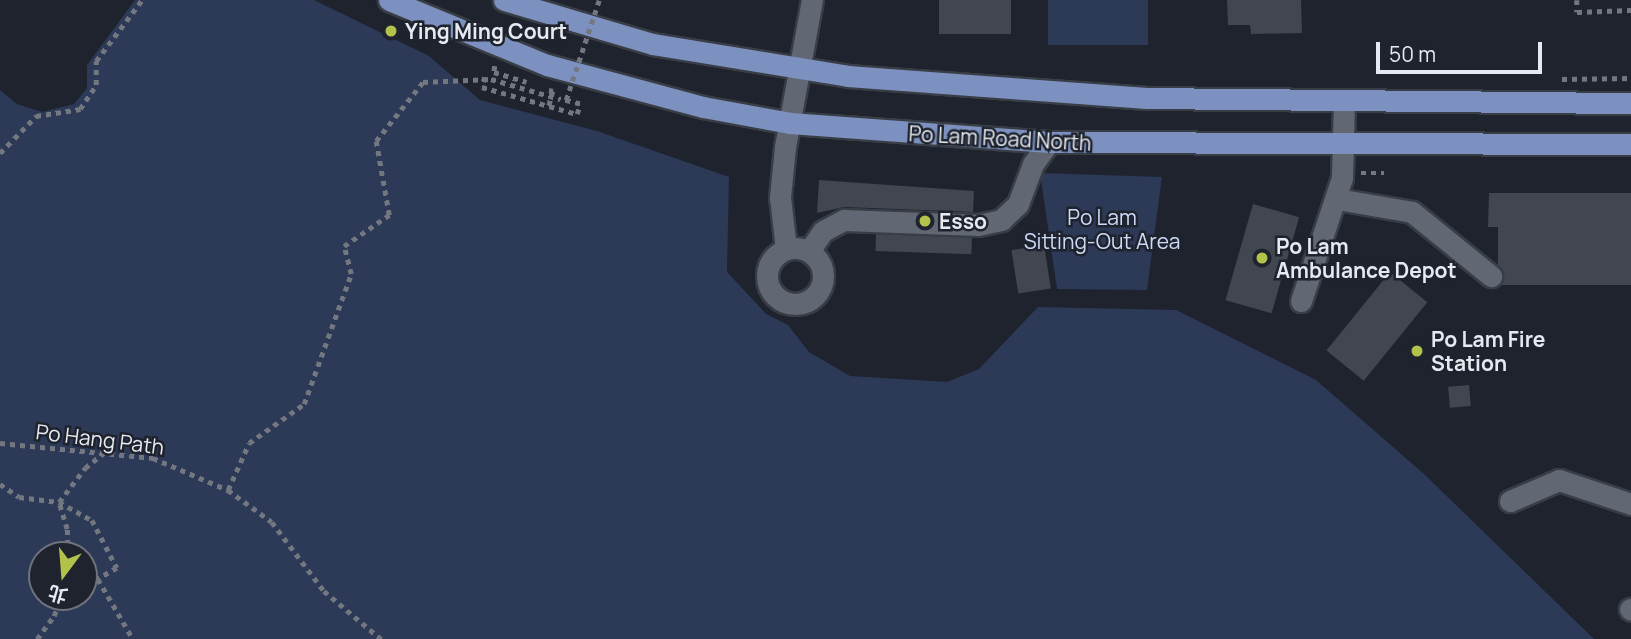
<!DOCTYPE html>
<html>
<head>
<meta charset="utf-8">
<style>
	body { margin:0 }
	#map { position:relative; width:1631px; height:639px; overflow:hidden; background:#1e232d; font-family:Manrope,"Noto Sans TC",sans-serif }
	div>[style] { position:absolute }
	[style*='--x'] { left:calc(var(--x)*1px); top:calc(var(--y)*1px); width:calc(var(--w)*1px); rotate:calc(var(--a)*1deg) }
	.green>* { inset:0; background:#2c3957; transform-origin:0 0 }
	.building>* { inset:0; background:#414651; transform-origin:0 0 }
	.path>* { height:4.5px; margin-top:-2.25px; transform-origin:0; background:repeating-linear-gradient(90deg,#737780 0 5px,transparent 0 10px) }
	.roads { filter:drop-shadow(2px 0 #393d45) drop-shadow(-2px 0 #393d45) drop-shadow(0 2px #393d45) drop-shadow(0 -2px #393d45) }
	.minor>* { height:21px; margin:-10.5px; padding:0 10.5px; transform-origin:10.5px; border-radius:10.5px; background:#626873 }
	.minor>.ring { margin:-10.5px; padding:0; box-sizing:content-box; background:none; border:21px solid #626873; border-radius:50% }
	.major>* { height:21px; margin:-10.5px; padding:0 10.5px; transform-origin:10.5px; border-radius:10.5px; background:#7c91bf }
	.path-bridge>* { height:4.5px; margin-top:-2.25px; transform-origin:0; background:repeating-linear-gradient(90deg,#737780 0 5px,transparent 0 10px) }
	.dots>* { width:19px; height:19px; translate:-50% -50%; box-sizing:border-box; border:4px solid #1e232d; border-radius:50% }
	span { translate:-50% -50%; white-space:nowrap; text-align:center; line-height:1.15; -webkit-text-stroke:5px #1e232d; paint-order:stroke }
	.poi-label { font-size:21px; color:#e6e9f0; font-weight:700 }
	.left { translate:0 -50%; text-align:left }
	.street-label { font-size:21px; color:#e6e9f0 }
	.park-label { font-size:21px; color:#cedbf8 }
	.north { position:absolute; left:28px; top:541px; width:70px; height:70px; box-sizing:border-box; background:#1e232d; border:2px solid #6e727b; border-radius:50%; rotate:196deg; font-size:19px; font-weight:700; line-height:28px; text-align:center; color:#e6e9f0 }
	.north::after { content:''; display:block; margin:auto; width:24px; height:32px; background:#b3c24b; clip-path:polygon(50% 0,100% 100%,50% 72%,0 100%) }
	.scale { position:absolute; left:1376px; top:42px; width:166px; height:32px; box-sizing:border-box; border:4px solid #e6e9f0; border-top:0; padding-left:9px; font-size:21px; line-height:24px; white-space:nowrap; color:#e6e9f0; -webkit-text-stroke:5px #1e232d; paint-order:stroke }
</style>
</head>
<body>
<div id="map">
	<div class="green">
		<i style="clip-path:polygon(evenodd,135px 0,314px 0,429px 56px,480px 100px,597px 131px,729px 177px,727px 272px,766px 314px,788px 325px,809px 352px,850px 376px,947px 382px,979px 369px,1038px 307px,1176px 310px,1316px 380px,1424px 474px,1594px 639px,0 639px,0 90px,17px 104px,42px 112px,74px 104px,87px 88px,87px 65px,135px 0,42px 555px,84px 555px,84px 597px,42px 597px,42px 555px)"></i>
		<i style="left:1048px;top:0;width:100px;height:45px"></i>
		<i style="clip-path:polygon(1040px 173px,1162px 177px,1147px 290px,1057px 289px)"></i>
	</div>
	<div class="building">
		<i style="left:939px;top:0;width:72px;height:34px"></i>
		<i style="clip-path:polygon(1227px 0,1301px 0,1302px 33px,1251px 34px,1250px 25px,1228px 25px)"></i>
		<i style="clip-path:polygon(819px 180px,974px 191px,973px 212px,844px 207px,817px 213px)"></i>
		<i style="clip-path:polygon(1489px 193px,1631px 193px,1631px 285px,1501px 285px,1504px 277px,1498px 265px,1498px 227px,1488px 227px)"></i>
		<i style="left:1253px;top:204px;width:48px;height:100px;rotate:16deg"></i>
		<i style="left:876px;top:234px;width:96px;height:17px;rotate:2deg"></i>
		<i style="left:1044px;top:245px;width:44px;height:33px;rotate:81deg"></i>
		<i style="left:1390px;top:272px;width:48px;height:101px;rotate:39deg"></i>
		<i style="left:1469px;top:385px;width:21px;height:21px;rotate:85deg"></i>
	</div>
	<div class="path">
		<i style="--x:1577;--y:0;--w:12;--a:90"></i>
		<i style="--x:1577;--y:12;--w:54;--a:-2.1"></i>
		<i style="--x:495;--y:66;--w:6;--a:99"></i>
		<i style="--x:494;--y:72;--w:34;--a:17"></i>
		<i style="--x:485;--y:77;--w:10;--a:107"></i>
		<i style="--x:482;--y:87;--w:99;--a:15.9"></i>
		<i style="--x:577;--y:114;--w:10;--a:-73"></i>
		<i style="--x:580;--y:104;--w:21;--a:-166"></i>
		<i style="--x:1562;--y:79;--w:69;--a:-0.8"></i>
		<i style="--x:549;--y:90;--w:4;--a:14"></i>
		<i style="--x:553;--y:91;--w:16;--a:105"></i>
		<i style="--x:0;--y:153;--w:52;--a:-45.8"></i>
		<i style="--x:36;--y:116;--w:45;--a:-9"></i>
		<i style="--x:80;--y:109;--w:29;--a:-56"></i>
		<i style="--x:96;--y:85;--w:24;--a:-90"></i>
		<i style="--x:96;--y:61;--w:76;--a:-53"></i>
		<i style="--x:1361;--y:173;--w:23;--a:0"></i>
		<i style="--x:0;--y:443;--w:154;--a:5.6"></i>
		<i style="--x:153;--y:458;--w:82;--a:23.1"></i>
		<i style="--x:228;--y:490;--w:54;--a:36"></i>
		<i style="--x:272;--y:522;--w:86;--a:53"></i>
		<i style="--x:324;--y:591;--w:75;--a:40.1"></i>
		<i style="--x:0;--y:484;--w:23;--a:34"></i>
		<i style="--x:19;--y:497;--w:40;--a:7.1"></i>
		<i style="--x:59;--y:502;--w:38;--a:29"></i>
		<i style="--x:92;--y:520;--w:54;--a:62.5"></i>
		<i style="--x:117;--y:568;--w:22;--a:150"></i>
		<i style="--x:98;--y:579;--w:69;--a:59.7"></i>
		<i style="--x:228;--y:490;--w:51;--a:-65.9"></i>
		<i style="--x:249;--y:443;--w:67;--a:-35.3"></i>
		<i style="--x:304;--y:404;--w:138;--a:-70.1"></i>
		<i style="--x:351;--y:274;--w:29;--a:-104"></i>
		<i style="--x:344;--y:246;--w:55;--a:-34.6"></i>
		<i style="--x:389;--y:215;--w:75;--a:-100"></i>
		<i style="--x:376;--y:141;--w:75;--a:-51.5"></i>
		<i style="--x:423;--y:82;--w:68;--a:-2.5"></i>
		<i style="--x:68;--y:555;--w:26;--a:-92"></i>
		<i style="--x:67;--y:529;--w:28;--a:-107"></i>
		<i style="--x:59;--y:502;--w:43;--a:-52.6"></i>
		<i style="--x:85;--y:468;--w:26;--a:-39"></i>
		<i style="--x:84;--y:577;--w:14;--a:8"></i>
		<i style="--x:37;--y:639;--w:29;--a:-54"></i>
		<i style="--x:54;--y:616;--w:20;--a:-70"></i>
	</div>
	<div class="roads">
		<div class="minor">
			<i style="--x:1337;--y:199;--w:76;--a:9.8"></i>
			<i style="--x:1412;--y:212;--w:102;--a:39"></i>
			<i class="ring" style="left:767px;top:248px;width:35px;height:35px"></i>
			<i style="--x:786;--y:249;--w:52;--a:-96.6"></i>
			<i style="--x:780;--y:197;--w:50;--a:-84.3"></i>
			<i style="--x:785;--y:147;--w:149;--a:-79.6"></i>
			<i style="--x:809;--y:251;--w:24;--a:-55"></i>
			<i style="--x:823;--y:231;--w:24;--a:-28"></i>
			<i style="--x:844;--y:220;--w:134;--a:2.1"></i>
			<i style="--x:978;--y:225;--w:24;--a:-12"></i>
			<i style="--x:1001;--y:220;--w:23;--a:-43"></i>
			<i style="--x:1018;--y:204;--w:43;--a:-69.4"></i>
			<i style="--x:1033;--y:164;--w:27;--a:-54"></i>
			<i style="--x:1301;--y:301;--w:130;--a:-71.6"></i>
			<i style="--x:1342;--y:178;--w:77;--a:-88.5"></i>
			<i style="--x:1510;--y:501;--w:53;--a:-23.2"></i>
			<i style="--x:1559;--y:480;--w:76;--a:18.4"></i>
			<i style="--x:1630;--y:609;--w:1;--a:45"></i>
		</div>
		<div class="major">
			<i style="--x:389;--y:0;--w:171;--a:22.4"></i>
			<i style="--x:547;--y:65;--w:162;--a:15.1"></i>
			<i style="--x:703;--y:107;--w:88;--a:10.4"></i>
			<i style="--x:790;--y:123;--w:260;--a:4.2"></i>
			<i style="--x:1049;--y:142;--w:582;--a:0.2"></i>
			<i style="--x:504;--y:0;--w:155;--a:16.5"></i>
			<i style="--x:653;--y:44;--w:198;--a:9.3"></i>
			<i style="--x:848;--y:76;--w:299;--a:4.2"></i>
			<i style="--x:1146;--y:98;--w:485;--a:0.6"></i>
		</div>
	</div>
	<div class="path-bridge">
		<i style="--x:491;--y:79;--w:72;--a:16.2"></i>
		<i style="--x:566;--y:100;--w:105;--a:-71.7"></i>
	</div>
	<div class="dots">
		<i style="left:391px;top:31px;background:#b3c24b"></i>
		<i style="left:925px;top:221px;background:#b3c24b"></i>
		<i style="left:1262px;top:258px;background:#b3c24b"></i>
		<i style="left:1417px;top:351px;background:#b3c24b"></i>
	</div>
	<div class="poi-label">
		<span class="left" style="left:405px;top:31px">Ying Ming Court</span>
		<span class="left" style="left:939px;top:221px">Esso</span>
		<span class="left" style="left:1276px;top:258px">Po Lam<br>Ambulance Depot</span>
		<span class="left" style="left:1431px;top:351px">Po Lam Fire<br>Station</span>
	</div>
	<div class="street-label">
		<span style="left:1000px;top:138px;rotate:3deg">Po Lam Road North</span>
		<span style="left:100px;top:439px;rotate:7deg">Po Hang Path</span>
	</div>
	<div class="park-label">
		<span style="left:1102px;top:229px">Po Lam<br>Sitting-Out Area</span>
	</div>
	<div class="north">北</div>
	<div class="scale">50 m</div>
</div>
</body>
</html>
